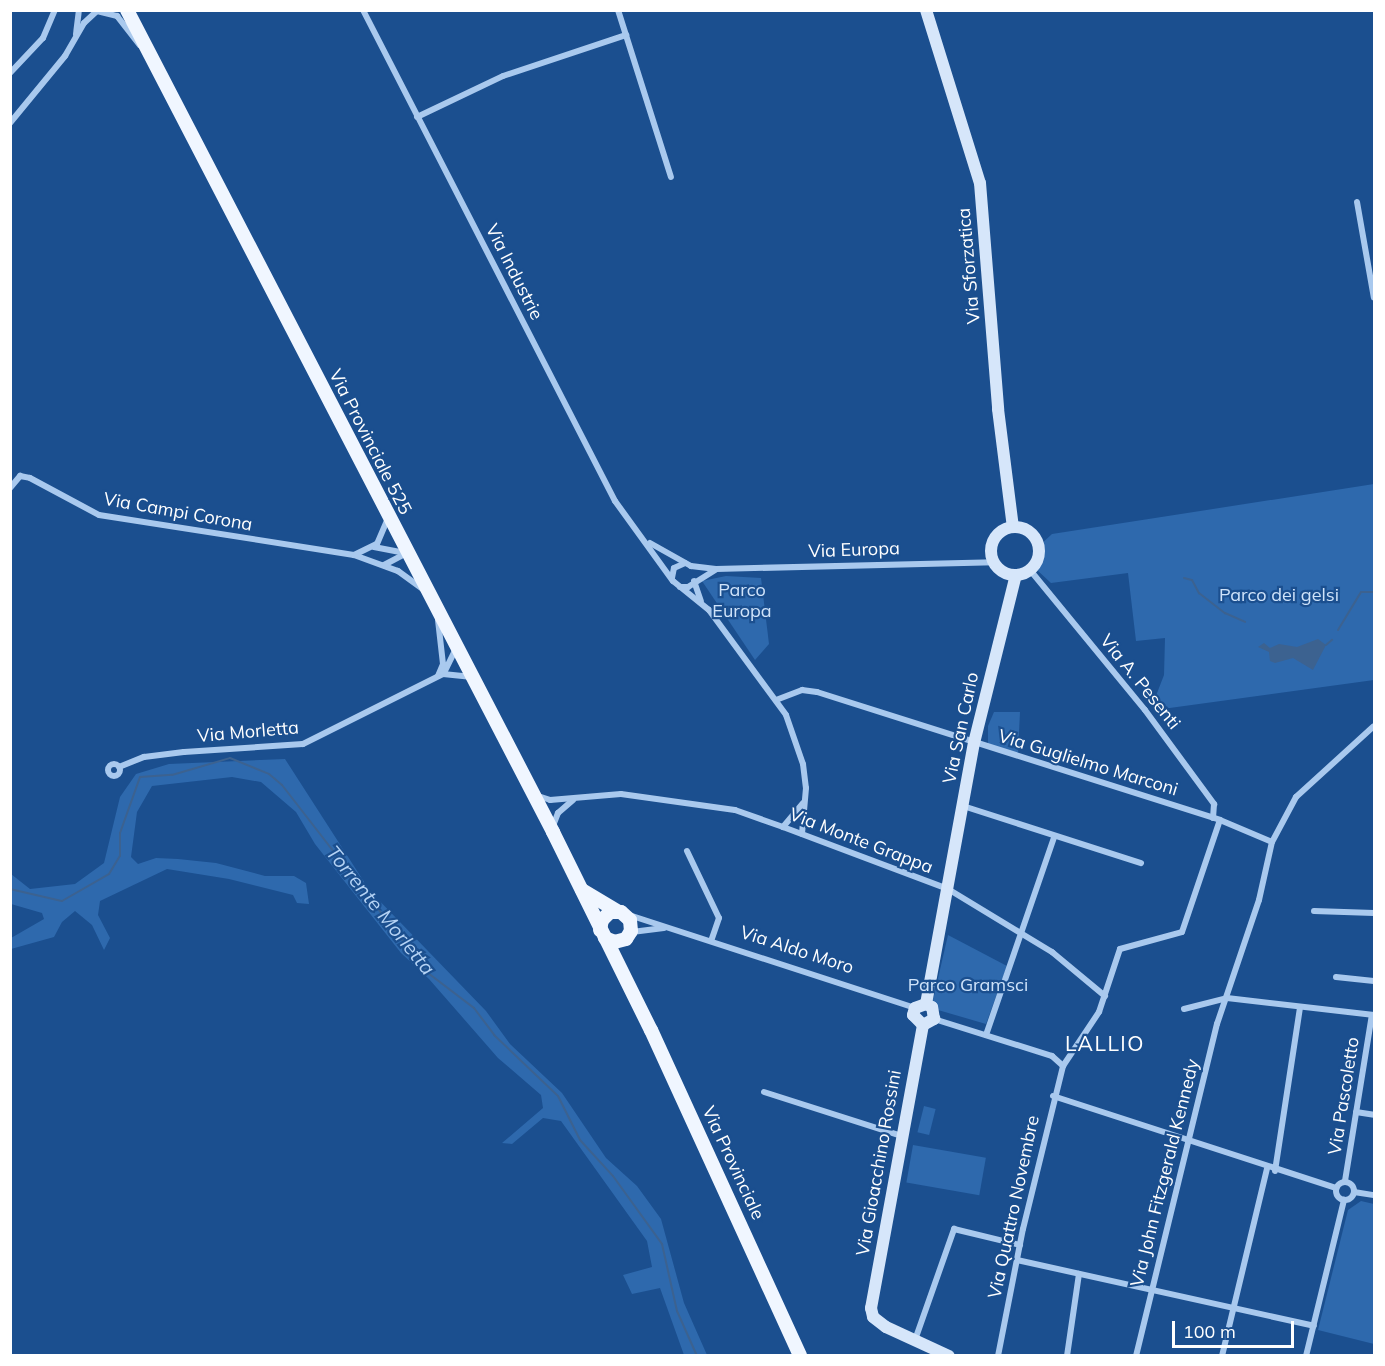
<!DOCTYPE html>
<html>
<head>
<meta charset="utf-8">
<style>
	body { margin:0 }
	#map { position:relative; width:1385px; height:1366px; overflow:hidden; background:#1b4f8f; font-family:Mulish,sans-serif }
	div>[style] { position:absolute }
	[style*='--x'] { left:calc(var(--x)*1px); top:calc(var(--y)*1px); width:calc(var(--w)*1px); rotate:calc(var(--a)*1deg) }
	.green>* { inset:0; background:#2e69ad; transform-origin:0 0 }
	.water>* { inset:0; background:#3c6290 }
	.stream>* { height:2px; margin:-1px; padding:0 1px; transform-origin:1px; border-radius:1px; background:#3c6290 }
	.street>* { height:6px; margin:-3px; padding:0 3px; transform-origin:3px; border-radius:3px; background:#a9c9ee }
	.street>.ring { margin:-3px; padding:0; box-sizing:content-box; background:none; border:6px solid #a9c9ee; border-radius:50% }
	.secondary>* { height:12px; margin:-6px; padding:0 6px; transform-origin:6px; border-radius:6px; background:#d6e6fa }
	.secondary>.ring { margin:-6px; padding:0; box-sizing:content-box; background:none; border:12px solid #d6e6fa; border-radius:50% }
	.primary>* { height:14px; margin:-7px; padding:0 7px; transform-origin:7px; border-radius:7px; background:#f0f6ff }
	span { translate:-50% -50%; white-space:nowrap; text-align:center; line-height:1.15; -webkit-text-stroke:4.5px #1b4f8f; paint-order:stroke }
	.street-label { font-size:18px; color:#fff }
	.park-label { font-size:18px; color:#cfe3fa }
	.water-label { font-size:20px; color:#b5d3f5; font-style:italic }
	.quarter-label { font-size:21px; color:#fff; letter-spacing:1.5px }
	.frame { position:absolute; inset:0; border:12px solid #fff; pointer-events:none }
	.scale { position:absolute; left:1172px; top:1321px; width:122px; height:27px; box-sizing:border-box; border:3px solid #fff; border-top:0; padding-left:8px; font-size:18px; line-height:21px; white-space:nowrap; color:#fff; -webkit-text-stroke:4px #1b4f8f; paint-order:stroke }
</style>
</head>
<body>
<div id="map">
	<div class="green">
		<i style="clip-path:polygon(1374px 484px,1374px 680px,1155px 710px,1152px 706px,1164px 675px,1165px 638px,1136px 641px,1128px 573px,1051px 583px,1037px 570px,1040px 545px,1052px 534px)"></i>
		<i style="clip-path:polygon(726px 576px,761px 578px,769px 644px,755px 660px,702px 581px)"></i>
		<i style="clip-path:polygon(994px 712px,1020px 712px,1018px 754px,988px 744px,988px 726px)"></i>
		<i style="clip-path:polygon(285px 759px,370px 891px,486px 1011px,510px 1044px,562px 1093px,606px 1158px,637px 1186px,661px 1219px,684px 1303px,707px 1355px,684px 1355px,660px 1288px,632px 1294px,623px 1275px,652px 1267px,647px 1241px,561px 1121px,543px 1118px,512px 1144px,502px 1143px,543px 1108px,541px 1095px,498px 1058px,429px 979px,401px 953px,315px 844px,296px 812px,261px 782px,232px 777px,152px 786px,137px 812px,131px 857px,138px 864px,156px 858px,178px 859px,216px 863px,265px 876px,294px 876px,306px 883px,309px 904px,297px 903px,293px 895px,229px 879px,167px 869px,100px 901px,98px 915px,110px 938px,104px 950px,92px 925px,75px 911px,62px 922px,54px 937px,11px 949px,11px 938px,44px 919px,42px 913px,11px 904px,11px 874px,30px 889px,75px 884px,104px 863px,120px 797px,136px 774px,169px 764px)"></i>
		<i style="clip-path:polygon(948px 935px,1007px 966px,986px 1024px,938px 1010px,933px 1000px)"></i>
		<i style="left:924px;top:1106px;width:12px;height:27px;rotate:14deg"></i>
		<i style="left:913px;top:1145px;width:74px;height:38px;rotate:10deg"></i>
		<i style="clip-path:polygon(1361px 1201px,1374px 1204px,1374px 1344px,1318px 1330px,1348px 1210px)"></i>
	</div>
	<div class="water">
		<i style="clip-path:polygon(1318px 639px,1326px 645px,1313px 670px,1293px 658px,1275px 663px,1270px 661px,1269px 652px,1258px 647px,1264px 643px,1270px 648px,1279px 644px,1297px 647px)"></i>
	</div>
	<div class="stream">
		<i style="--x:1184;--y:578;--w:8;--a:14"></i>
		<i style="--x:1192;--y:580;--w:15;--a:62"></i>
		<i style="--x:1199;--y:593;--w:33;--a:38"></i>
		<i style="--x:1225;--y:613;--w:22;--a:24"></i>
		<i style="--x:1338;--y:630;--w:44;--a:-58.8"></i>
		<i style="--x:1361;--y:592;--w:13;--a:0"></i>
		<i style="--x:1326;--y:645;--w:8;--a:-40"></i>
		<i style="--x:10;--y:889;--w:53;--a:13"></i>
		<i style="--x:62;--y:901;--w:54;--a:-29.9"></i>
		<i style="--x:109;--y:874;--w:21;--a:-59"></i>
		<i style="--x:120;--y:856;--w:23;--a:-90"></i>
		<i style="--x:120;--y:833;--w:59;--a:-70.3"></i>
		<i style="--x:140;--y:777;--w:32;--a:-4"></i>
		<i style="--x:172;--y:775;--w:60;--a:-16.3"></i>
		<i style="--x:230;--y:758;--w:42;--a:22.3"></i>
		<i style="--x:269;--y:774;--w:17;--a:40"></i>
		<i style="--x:282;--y:785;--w:238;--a:52.2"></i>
		<i style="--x:428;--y:973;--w:58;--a:37.3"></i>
		<i style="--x:474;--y:1008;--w:34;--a:53"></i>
		<i style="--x:494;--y:1035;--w:88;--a:43.6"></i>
		<i style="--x:558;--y:1096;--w:49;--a:63.4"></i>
		<i style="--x:580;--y:1140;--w:49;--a:47.5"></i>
		<i style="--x:613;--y:1176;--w:84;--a:54.2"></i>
		<i style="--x:662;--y:1244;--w:69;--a:77.4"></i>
		<i style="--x:677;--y:1311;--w:49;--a:66"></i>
	</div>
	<div class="street">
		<i style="--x:363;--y:10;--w:552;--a:62.83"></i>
		<i style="--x:615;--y:501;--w:99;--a:54.1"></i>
		<i style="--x:673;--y:581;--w:46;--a:38.9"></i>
		<i style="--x:709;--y:610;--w:130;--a:53.7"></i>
		<i style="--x:786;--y:715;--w:52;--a:70.9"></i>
		<i style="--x:803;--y:764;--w:24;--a:83"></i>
		<i style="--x:806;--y:788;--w:46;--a:95"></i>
		<i style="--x:618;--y:10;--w:175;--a:72.4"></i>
		<i style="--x:76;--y:34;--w:24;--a:-83"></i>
		<i style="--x:10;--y:73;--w:48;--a:-46.7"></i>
		<i style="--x:43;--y:38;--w:30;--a:-67"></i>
		<i style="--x:417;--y:117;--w:95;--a:-25.5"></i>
		<i style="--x:503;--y:76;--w:130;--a:-18.4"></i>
		<i style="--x:10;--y:123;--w:87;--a:-50.6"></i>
		<i style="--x:65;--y:56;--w:38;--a:-60"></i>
		<i style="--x:84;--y:23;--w:18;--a:-43"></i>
		<i style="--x:97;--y:11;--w:21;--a:14"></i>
		<i style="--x:117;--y:16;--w:37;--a:52"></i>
		<i style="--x:1357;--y:202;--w:97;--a:80"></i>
		<i style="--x:10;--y:488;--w:16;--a:-50"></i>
		<i style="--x:20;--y:476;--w:10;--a:11"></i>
		<i style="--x:30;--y:478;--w:78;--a:28.2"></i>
		<i style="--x:99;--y:515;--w:258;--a:8.9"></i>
		<i style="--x:354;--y:555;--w:47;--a:20"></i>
		<i style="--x:398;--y:571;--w:31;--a:36"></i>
		<i style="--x:650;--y:543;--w:47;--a:29.3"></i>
		<i style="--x:691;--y:566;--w:25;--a:7"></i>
		<i style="--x:716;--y:569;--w:278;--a:-1.4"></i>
		<i style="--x:374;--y:547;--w:33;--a:11"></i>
		<i style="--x:354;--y:555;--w:25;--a:-26"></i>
		<i style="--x:377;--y:544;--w:26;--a:-67"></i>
		<i style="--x:384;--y:565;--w:26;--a:-28"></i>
		<i style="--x:1030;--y:570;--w:181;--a:50.6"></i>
		<i style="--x:1145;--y:710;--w:117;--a:53.7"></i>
		<i style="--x:1214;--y:804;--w:14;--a:94"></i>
		<i style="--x:672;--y:578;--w:10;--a:-79"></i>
		<i style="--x:674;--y:568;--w:12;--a:-24"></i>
		<i style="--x:694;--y:581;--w:21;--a:71"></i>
		<i style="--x:680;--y:587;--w:8;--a:0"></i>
		<i style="--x:688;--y:587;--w:32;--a:-32"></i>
		<i style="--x:444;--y:673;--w:28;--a:-64"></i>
		<i style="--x:438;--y:676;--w:13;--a:-67"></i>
		<i style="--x:443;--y:664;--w:44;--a:-96.5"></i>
		<i style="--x:776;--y:700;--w:28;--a:-21"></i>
		<i style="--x:802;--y:690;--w:15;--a:8"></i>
		<i style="--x:817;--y:692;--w:423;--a:17.6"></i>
		<i style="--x:1220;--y:820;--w:56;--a:22.9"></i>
		<i class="ring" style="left:108px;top:764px;width:6px;height:6px"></i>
		<i style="--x:119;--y:767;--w:27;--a:-22"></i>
		<i style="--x:144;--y:757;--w:40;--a:-7.1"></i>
		<i style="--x:184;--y:752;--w:119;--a:-3.8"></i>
		<i style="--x:303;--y:744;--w:157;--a:-26.6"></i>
		<i style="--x:443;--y:674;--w:27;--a:6"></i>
		<i style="--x:538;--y:796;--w:13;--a:18"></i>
		<i style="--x:550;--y:800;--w:71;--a:-4.8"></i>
		<i style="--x:621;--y:794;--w:115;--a:8"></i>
		<i style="--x:735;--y:810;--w:51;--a:19.5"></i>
		<i style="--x:783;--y:827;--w:176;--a:20.6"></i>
		<i style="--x:948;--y:889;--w:122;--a:31.2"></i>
		<i style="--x:1052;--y:952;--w:69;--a:39.7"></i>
		<i style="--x:963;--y:806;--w:187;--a:17.8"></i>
		<i style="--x:553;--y:826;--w:14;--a:-69"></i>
		<i style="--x:558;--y:813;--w:20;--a:-41"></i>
		<i style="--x:783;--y:827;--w:31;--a:-50"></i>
		<i style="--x:687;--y:851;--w:74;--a:64.5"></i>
		<i style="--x:719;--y:918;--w:24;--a:109"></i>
		<i style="--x:1314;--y:911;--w:60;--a:1.9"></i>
		<i style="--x:629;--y:915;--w:301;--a:18"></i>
		<i style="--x:632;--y:932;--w:32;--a:-7"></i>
		<i style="--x:1336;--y:977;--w:38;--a:6"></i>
		<i style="--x:1184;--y:1009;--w:44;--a:-14.3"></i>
		<i style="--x:1227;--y:998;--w:148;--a:6.6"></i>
		<i style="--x:934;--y:1019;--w:124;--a:17.4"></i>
		<i style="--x:1052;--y:1056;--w:15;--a:42"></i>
		<i style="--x:986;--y:1035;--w:209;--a:-71"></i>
		<i style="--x:764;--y:1092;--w:145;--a:17.7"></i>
		<i style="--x:1053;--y:1096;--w:298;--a:18"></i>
		<i style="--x:1356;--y:1112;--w:18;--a:9"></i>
		<i style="--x:1275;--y:1171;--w:166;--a:-81.3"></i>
		<i style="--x:1345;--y:1181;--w:168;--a:-80.8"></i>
		<i class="ring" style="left:1336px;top:1182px;width:12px;height:12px"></i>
		<i style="--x:1354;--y:1192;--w:20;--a:9"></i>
		<i style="--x:1017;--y:1260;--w:304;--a:12.5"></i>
		<i style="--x:915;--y:1340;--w:118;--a:-70.6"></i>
		<i style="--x:954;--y:1229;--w:68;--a:13.6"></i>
		<i style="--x:998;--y:1356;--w:129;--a:-78.9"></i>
		<i style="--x:1023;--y:1229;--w:168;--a:-76.2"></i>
		<i style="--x:1063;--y:1066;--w:65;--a:-56.3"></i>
		<i style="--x:1099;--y:1012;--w:66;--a:-71.6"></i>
		<i style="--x:1120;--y:949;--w:64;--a:-15.3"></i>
		<i style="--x:1182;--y:932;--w:118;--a:-71.3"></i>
		<i style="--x:1067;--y:1356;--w:83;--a:-81.7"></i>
		<i style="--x:1136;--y:1356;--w:342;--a:-76.3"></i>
		<i style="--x:1217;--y:1024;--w:131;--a:-71.3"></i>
		<i style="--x:1259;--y:900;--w:59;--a:-77.4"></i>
		<i style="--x:1272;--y:842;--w:51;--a:-61.9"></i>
		<i style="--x:1296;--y:797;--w:105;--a:-42.3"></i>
		<i style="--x:1222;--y:1356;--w:193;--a:-76.5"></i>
		<i style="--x:1306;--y:1356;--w:161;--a:-76.3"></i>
	</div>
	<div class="secondary">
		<i style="--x:926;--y:10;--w:181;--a:72.7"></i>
		<i style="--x:980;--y:183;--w:227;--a:85.4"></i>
		<i style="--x:998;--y:409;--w:119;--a:82.8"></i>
		<i class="ring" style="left:991px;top:527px;width:36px;height:36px"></i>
		<i style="--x:926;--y:1004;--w:265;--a:-79.6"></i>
		<i style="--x:974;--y:743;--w:173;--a:-76"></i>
		<i style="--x:923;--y:1025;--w:288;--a:100.4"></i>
		<i style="--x:871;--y:1308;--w:9;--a:77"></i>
		<i style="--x:873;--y:1317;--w:16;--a:38"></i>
		<i style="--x:886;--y:1327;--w:69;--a:24.7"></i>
		<i style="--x:923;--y:1025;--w:14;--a:-135"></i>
		<i style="--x:913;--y:1015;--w:7;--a:-74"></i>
		<i style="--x:915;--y:1008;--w:12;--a:-20"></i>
		<i style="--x:923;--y:1025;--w:13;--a:-29"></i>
		<i style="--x:934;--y:1019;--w:12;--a:-99"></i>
		<i style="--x:932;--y:1007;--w:7;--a:-153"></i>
	</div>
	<div class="primary">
		<i style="--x:127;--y:10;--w:926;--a:62.6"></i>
		<i style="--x:553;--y:832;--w:221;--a:63.7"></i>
		<i style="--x:651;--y:1030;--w:358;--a:65.4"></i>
		<i style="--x:582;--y:890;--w:41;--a:31"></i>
		<i style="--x:600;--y:930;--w:10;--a:-79"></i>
		<i style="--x:602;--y:920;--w:11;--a:-45"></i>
		<i style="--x:610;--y:912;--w:11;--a:0"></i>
		<i style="--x:621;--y:912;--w:12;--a:42"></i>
		<i style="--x:630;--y:920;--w:11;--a:85"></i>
		<i style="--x:631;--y:931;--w:9;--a:122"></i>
		<i style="--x:626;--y:939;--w:11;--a:165"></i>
		<i style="--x:615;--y:942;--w:11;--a:-158"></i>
	</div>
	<div class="street-label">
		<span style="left:969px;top:266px;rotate:-95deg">Via Sforzatica</span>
		<span style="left:514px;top:272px;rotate:63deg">Via Industrie</span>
		<span style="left:370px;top:442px;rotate:63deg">Via Provinciale 525</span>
		<span style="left:178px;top:512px;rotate:10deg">Via Campi Corona</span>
		<span style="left:854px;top:550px;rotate:-2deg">Via Europa</span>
		<span style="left:1140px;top:682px;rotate:51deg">Via A. Pesenti</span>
		<span style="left:961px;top:728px;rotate:-78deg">Via San Carlo</span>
		<span style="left:248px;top:732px;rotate:-5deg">Via Morletta</span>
		<span style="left:1088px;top:763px;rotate:17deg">Via Guglielmo Marconi</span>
		<span style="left:861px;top:841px;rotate:21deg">Via Monte Grappa</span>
		<span style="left:797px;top:950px;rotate:18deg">Via Aldo Moro</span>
		<span style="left:1344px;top:1096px;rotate:-81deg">Via Pascoletto</span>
		<span style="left:733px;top:1163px;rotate:65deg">Via Provinciale</span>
		<span style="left:879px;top:1163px;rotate:-80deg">Via Gioacchino Rossini</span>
		<span style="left:1165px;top:1173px;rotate:-76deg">Via John Fitzgerald Kennedy</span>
		<span style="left:1014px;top:1207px;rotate:-78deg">Via Quattro Novembre</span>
	</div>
	<div class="park-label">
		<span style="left:742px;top:601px">Parco<br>Europa</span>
		<span style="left:1279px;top:595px">Parco dei gelsi</span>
		<span style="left:968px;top:985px">Parco Gramsci</span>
	</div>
	<div class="water-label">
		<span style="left:381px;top:910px;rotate:51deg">Torrente Morletta</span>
	</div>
	<div class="quarter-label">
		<span style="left:1105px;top:1043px">LALLIO</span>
	</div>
	<div class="frame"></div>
	<div class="scale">100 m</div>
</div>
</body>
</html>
